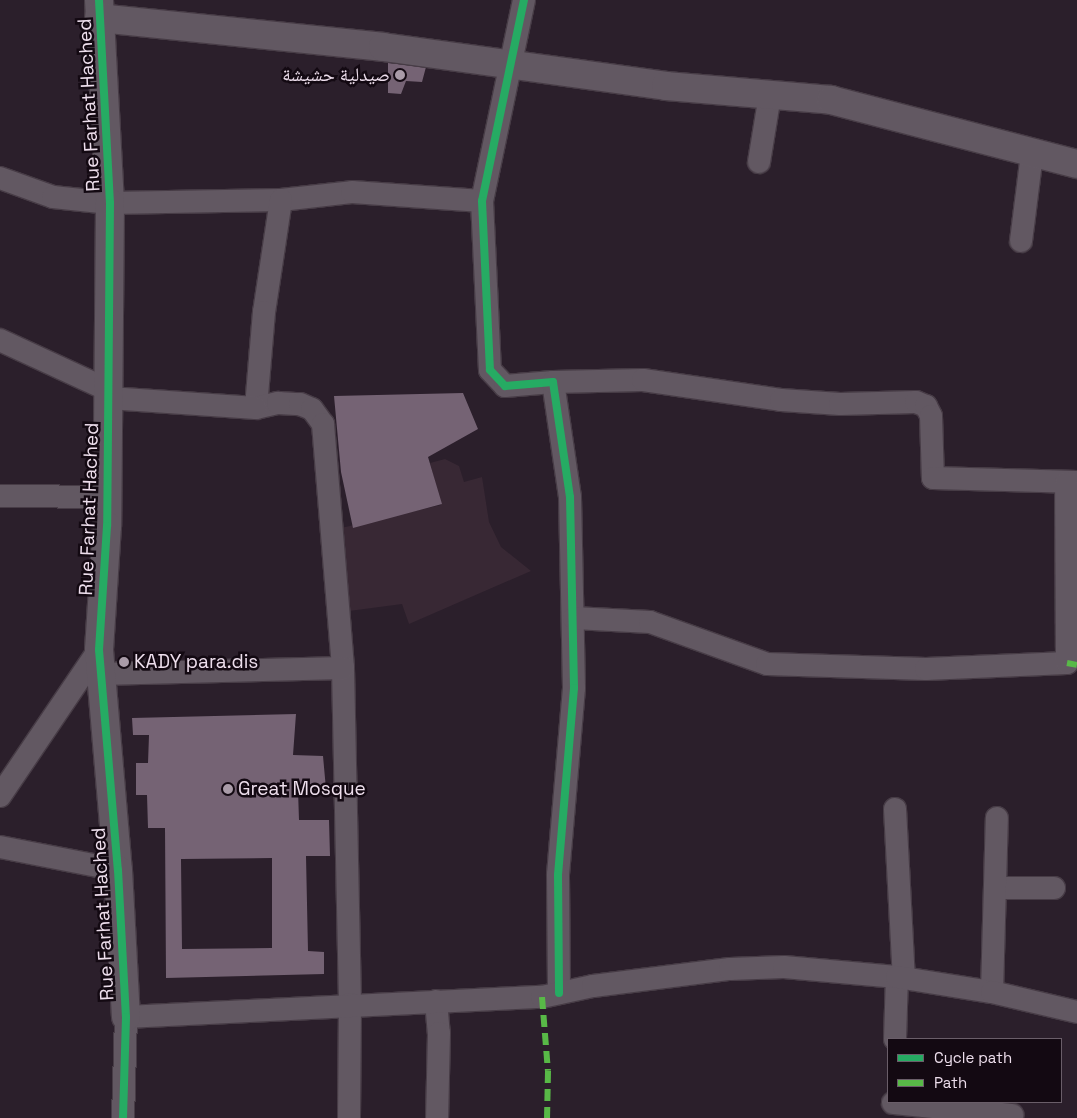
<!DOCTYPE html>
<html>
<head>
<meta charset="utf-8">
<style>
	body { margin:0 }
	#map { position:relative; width:1077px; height:1118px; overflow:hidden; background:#2b1f2b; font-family:"Space Grotesk","Noto Naskh Arabic",sans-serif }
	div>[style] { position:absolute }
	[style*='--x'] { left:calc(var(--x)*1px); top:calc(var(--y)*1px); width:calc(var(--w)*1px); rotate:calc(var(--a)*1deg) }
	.education>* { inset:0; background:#382834 }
	.building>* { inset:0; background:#756374 }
	.roads { filter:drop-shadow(1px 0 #473c46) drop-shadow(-1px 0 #473c46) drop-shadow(0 1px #473c46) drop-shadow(0 -1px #473c46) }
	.street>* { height:22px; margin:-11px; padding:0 11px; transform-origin:11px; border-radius:11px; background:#625862 }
	.secondary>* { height:28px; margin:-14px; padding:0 14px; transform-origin:14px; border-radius:14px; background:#625862 }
	.quiet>* { height:6px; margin-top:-3px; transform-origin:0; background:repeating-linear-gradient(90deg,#58b947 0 12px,transparent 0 18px) }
	.cycleway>* { height:8px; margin:-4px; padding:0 4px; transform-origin:4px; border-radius:4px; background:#26ab63 }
	.dots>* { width:14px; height:14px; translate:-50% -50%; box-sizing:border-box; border:2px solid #130912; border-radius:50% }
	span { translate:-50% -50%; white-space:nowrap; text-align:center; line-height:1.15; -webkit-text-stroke:5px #130912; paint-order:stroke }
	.poi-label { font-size:19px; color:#eddeec }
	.right { translate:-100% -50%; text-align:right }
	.left { translate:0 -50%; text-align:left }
	.street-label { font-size:19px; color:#eddeec }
	.legend { position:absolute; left:887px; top:1038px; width:175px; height:65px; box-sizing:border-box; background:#130912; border:1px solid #6a5e69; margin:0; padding:6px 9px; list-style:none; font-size:15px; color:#eddeec }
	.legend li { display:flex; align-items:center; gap:10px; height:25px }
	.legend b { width:25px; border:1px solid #6a5e69 }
</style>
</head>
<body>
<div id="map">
	<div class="education">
		<i style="clip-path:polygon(445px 459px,459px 466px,464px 482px,482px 477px,489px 522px,501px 547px,531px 571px,409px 624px,402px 604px,349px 611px,341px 528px,441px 505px,430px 463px)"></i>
	</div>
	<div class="building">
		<i style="clip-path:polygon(388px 63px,426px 67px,422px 82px,406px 81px,401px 94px,388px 93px)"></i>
		<i style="clip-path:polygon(463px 393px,478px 429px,428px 457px,442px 504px,353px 528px,341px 472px,334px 396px)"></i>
		<i style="clip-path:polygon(evenodd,296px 714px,293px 755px,323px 756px,326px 789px,298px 790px,299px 820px,329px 820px,330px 856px,306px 856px,308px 951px,324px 952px,324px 974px,166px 978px,165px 828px,148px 828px,147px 795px,136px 795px,136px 763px,148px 763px,149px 735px,133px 735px,132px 718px,296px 714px,272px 858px,272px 948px,182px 949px,181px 859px,272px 858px)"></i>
	</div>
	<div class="roads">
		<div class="street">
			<i style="--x:524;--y:0;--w:205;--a:101.8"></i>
			<i style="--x:482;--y:201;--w:169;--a:87.3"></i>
			<i style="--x:490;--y:370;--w:22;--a:47"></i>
			<i style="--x:505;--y:386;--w:48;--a:-4.8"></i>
			<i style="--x:553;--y:382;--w:116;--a:81.6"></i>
			<i style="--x:570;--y:497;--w:191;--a:88.8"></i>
			<i style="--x:574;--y:688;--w:188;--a:94.9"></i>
			<i style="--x:558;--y:875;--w:118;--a:89.5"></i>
			<i style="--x:759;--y:162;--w:68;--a:-80.7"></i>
			<i style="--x:0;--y:178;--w:56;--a:19.7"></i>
			<i style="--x:53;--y:197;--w:57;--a:6"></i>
			<i style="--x:110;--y:203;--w:171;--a:-1"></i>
			<i style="--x:281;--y:200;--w:71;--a:-6.4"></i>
			<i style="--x:352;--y:192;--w:130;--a:4"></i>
			<i style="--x:281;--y:200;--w:113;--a:98.6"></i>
			<i style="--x:264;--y:312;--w:96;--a:94.8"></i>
			<i style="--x:256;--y:408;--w:23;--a:-13"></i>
			<i style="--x:278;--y:403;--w:22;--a:3"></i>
			<i style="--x:300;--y:404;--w:13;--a:23"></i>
			<i style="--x:312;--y:409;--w:19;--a:54"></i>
			<i style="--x:323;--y:424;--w:245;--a:85.3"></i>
			<i style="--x:343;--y:668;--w:336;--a:88.8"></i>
			<i style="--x:350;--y:1004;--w:114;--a:90.5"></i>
			<i style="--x:1021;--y:241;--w:88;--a:-82.8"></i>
			<i style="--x:0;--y:340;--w:119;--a:24.8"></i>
			<i style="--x:553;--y:382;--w:90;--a:-1.3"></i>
			<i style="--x:643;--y:380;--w:139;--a:8.2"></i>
			<i style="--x:781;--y:400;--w:59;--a:3.9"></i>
			<i style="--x:840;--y:404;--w:76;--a:-1.5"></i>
			<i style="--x:916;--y:402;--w:11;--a:22"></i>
			<i style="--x:926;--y:406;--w:11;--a:63"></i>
			<i style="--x:931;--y:416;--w:62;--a:88.2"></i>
			<i style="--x:933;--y:478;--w:144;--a:1.6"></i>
			<i style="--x:109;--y:398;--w:147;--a:3.9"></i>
			<i style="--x:0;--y:496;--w:107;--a:0.5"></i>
			<i style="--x:574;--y:618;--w:76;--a:3"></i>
			<i style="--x:650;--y:622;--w:124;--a:19.7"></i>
			<i style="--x:767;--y:664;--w:159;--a:1.8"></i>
			<i style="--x:926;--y:669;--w:141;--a:-2.4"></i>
			<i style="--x:1067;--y:663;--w:180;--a:-90.3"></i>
			<i style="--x:101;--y:674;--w:242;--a:-1.4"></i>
			<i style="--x:0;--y:796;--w:176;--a:-55.9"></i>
			<i style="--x:895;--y:809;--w:170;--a:87"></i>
			<i style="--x:0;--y:847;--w:120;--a:11"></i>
			<i style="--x:996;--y:888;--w:58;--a:0"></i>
			<i style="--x:992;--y:992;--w:174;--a:-88.4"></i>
			<i style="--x:436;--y:1001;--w:32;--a:85"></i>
			<i style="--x:439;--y:1033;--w:85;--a:91.3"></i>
			<i style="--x:895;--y:1039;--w:62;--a:-88.2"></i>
			<i style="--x:893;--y:1103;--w:120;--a:5.8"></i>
			<i style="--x:123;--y:1118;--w:101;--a:-88.3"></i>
			<i style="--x:126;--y:1017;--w:416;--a:-2.8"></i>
			<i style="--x:542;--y:997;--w:52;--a:-12.2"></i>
			<i style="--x:593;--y:986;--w:138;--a:-7.1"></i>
			<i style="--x:730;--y:969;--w:54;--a:-2.1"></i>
			<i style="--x:784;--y:967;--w:113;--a:5.1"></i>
			<i style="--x:897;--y:977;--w:96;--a:9"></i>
			<i style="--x:992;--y:992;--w:87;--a:13.2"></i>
		</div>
		<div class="secondary">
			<i style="--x:99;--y:0;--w:203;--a:86.9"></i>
			<i style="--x:110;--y:203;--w:323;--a:90.5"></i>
			<i style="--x:107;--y:526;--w:124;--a:93.7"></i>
			<i style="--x:99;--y:650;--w:221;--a:85.1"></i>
			<i style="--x:118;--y:870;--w:147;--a:86.9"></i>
			<i style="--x:99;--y:18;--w:285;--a:5.8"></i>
			<i style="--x:383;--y:47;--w:286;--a:7.8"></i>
			<i style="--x:666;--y:86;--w:166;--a:4.8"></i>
			<i style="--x:831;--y:100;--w:254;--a:14.6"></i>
		</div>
	</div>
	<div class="quiet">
		<i style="--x:1067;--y:663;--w:10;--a:11"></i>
		<i style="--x:542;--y:997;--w:74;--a:85.4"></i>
		<i style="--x:548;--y:1071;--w:47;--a:91.2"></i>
	</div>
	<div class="cycleway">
		<i style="--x:99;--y:0;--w:203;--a:86.9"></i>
		<i style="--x:110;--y:203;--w:323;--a:90.5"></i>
		<i style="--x:107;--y:526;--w:124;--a:93.7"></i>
		<i style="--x:99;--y:650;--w:221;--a:85.1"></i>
		<i style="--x:118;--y:870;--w:147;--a:86.9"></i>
		<i style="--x:126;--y:1017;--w:101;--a:91.7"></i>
		<i style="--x:524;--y:0;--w:205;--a:101.8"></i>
		<i style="--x:482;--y:201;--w:169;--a:87.3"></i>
		<i style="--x:490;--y:370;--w:22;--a:47"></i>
		<i style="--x:505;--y:386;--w:48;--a:-4.8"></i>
		<i style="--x:553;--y:382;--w:116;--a:81.6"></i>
		<i style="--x:570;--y:497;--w:191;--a:88.8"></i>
		<i style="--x:574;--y:688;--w:188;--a:94.9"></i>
		<i style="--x:558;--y:875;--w:118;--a:89.5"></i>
	</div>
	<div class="dots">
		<i style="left:400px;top:75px;background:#a99ba8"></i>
		<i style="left:124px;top:662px;background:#a99ba8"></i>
		<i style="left:228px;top:789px;background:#a99ba8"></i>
	</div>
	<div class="poi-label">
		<span class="right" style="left:390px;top:75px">صيدلية حشيشة</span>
		<span class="left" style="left:134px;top:662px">KADY para.dis</span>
		<span class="left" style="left:238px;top:789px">Great Mosque</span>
	</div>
	<div class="street-label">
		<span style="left:89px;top:105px;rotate:-93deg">Rue Farhat Hached</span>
		<span style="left:89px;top:509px;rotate:-88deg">Rue Farhat Hached</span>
		<span style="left:103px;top:914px;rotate:-93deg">Rue Farhat Hached</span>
	</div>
	<ul class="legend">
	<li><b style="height:6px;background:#26ab63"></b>Cycle path</li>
	<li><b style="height:6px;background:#58b947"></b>Path</li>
	</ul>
</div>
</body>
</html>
